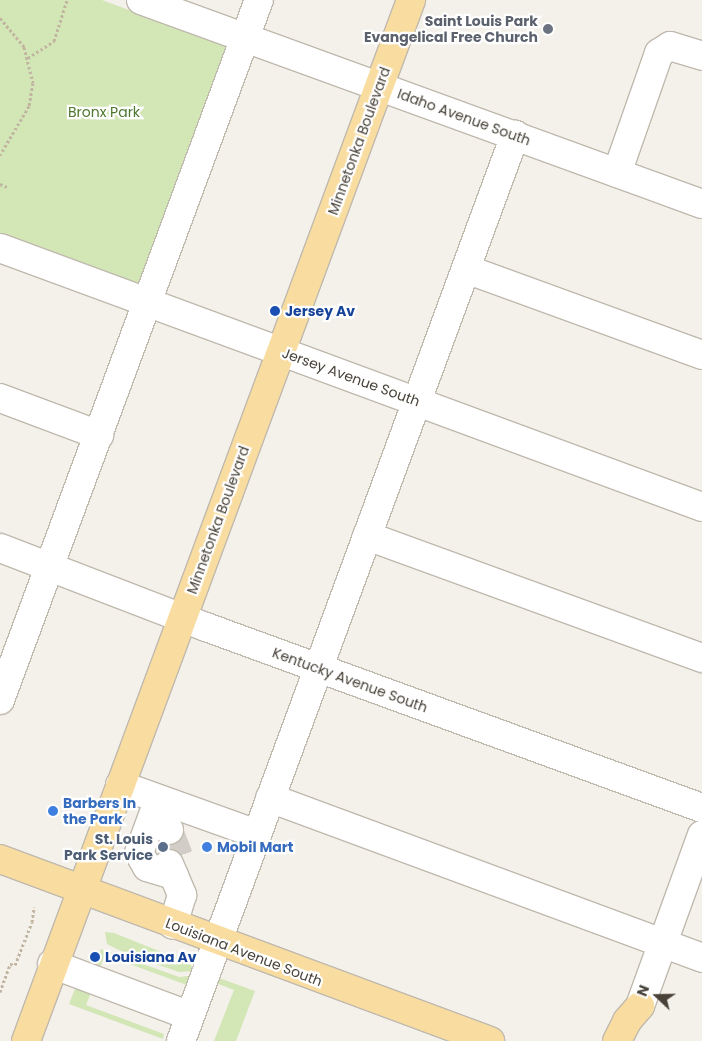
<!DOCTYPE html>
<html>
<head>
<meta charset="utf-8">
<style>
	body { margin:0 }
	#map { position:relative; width:702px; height:1041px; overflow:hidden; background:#f4f1eb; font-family:Poppins,sans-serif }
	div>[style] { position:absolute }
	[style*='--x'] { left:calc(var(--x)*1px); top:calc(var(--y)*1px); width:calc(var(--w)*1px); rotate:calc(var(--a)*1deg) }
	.green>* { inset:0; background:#d2e6b6 }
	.minor-tunnel>* { height:28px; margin-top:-14px; transform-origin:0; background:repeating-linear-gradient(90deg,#d2cec7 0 28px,transparent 0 42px) }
	.path>* { height:3px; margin-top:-1.5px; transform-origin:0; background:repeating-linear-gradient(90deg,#c1b4a0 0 2.5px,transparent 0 5px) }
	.roads { filter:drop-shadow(1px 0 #c0b9ae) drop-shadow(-1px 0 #c0b9ae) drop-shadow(0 1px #c0b9ae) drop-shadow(0 -1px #c0b9ae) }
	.minor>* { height:28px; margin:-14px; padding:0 14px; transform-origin:14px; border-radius:14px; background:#fff }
	.major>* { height:28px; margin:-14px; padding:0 14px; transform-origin:14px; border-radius:14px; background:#f9dda0 }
	.dots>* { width:14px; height:14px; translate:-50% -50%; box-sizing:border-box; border:2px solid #fff; border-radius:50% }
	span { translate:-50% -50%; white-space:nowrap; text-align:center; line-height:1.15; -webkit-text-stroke:4.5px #fff; paint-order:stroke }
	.worship-label { font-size:14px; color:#5b616d; font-weight:700 }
	.right { translate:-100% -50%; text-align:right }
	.park-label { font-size:14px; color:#4c782f }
	.street-label { font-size:14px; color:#484239 }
	.transit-label { font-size:14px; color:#164399; font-weight:700 }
	.left { translate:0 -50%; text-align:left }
	.shop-label { font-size:14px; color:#366cbe; font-weight:700 }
	.service-label { font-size:14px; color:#4e5e75; font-weight:700 }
	.north { position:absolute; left:632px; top:971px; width:50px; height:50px; -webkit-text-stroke:4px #fff; paint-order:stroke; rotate:291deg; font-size:14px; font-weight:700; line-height:20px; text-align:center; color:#484239 }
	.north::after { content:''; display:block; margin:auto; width:18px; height:22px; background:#484239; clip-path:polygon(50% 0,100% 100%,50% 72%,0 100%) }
</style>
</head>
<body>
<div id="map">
	<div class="green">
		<i style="clip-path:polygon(0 0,102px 0,234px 49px,145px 289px,0 235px)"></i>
		<i style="clip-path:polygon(105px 932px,114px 933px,199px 967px,194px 971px,179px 972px,127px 954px,107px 944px)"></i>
		<i style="clip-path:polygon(101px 949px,179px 977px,196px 975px,195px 988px,105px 955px,99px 970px,93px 970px)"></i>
		<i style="clip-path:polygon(219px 978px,255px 991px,236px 1041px,214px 1041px,234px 990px,216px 983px)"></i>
		<i style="clip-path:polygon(77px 984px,92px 990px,86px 1005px,164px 1034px,163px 1039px,69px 1004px)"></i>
	</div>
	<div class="minor-tunnel">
		<i style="--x:169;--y:830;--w:31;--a:69"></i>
	</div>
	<div class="path">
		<i style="--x:0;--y:18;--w:38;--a:50"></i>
		<i style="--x:24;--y:47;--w:37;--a:76"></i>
		<i style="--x:33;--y:83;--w:23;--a:100"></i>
		<i style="--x:29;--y:106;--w:57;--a:120.6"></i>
		<i style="--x:28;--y:58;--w:31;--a:-33"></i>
		<i style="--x:54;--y:41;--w:43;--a:-72.4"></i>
		<i style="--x:0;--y:184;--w:8;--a:23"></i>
		<i style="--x:0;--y:992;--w:30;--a:-70"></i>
		<i style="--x:10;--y:964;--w:5;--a:11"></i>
		<i style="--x:15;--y:965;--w:46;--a:-68.4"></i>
		<i style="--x:32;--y:922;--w:15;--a:-82"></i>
	</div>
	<div class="roads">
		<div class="minor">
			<i style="--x:141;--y:0;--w:597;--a:19.98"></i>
			<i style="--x:617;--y:173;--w:127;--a:-70.7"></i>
			<i style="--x:659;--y:53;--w:13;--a:-32"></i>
			<i style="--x:670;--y:46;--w:34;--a:17"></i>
			<i style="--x:0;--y:248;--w:748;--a:20.25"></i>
			<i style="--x:466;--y:269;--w:251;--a:20"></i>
			<i style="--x:0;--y:398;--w:106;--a:20.5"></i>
			<i style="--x:367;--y:536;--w:357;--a:20"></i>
			<i style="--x:0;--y:548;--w:221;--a:21"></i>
			<i style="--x:206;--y:627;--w:528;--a:20.05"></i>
			<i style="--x:0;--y:700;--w:746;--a:-69.7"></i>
			<i style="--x:120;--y:785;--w:145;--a:19.7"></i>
			<i style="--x:270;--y:798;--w:461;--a:20.3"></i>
			<i style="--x:169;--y:830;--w:8;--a:-120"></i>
			<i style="--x:165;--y:823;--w:14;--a:-146"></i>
			<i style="--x:153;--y:815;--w:40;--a:110.2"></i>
			<i style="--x:139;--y:853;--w:16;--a:60"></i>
			<i style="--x:147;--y:867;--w:28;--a:17"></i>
			<i style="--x:169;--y:864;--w:34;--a:67"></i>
			<i style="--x:182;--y:895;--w:31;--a:107"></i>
			<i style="--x:52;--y:964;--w:147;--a:20.6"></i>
			<i style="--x:640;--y:1006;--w:182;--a:-70.1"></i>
			<i style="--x:181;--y:1041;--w:966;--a:-69.76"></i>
		</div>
		<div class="major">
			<i style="--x:0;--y:859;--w:523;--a:20.38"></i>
			<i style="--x:26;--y:1041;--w:1110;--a:-69.7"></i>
			<i style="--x:617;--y:1041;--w:22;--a:-63"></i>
			<i style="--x:627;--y:1021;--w:20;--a:-49"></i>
		</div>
	</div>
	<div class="dots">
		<i style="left:548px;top:29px;background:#6b7280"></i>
		<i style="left:275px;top:311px;background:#1a4fb4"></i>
		<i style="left:53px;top:811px;background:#3f7fe0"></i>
		<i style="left:163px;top:847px;background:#5c6f8a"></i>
		<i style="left:207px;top:847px;background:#3f7fe0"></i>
		<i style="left:95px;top:957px;background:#1a4fb4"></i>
	</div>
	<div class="worship-label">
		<span class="right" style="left:538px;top:29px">Saint Louis Park<br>Evangelical Free Church</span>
	</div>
	<div class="park-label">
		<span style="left:104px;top:112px">Bronx Park</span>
	</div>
	<div class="street-label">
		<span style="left:464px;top:117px;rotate:20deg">Idaho Avenue South</span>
		<span style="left:359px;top:141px;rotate:-70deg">Minnetonka Boulevard</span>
		<span style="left:351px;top:377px;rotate:20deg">Jersey Avenue South</span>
		<span style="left:218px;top:520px;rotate:-70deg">Minnetonka Boulevard</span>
		<span style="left:350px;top:680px;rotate:20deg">Kentucky Avenue South</span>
		<span style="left:244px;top:952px;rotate:21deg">Louisiana Avenue South</span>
	</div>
	<div class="transit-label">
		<span class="left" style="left:285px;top:311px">Jersey Av</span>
		<span class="left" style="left:105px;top:957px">Louisiana Av</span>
	</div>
	<div class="shop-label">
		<span class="left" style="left:63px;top:811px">Barbers In<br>the Park</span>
		<span class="left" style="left:217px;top:847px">Mobil Mart</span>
	</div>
	<div class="service-label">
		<span class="right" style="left:153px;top:847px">St. Louis<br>Park Service</span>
	</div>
	<div class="north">N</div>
</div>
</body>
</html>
